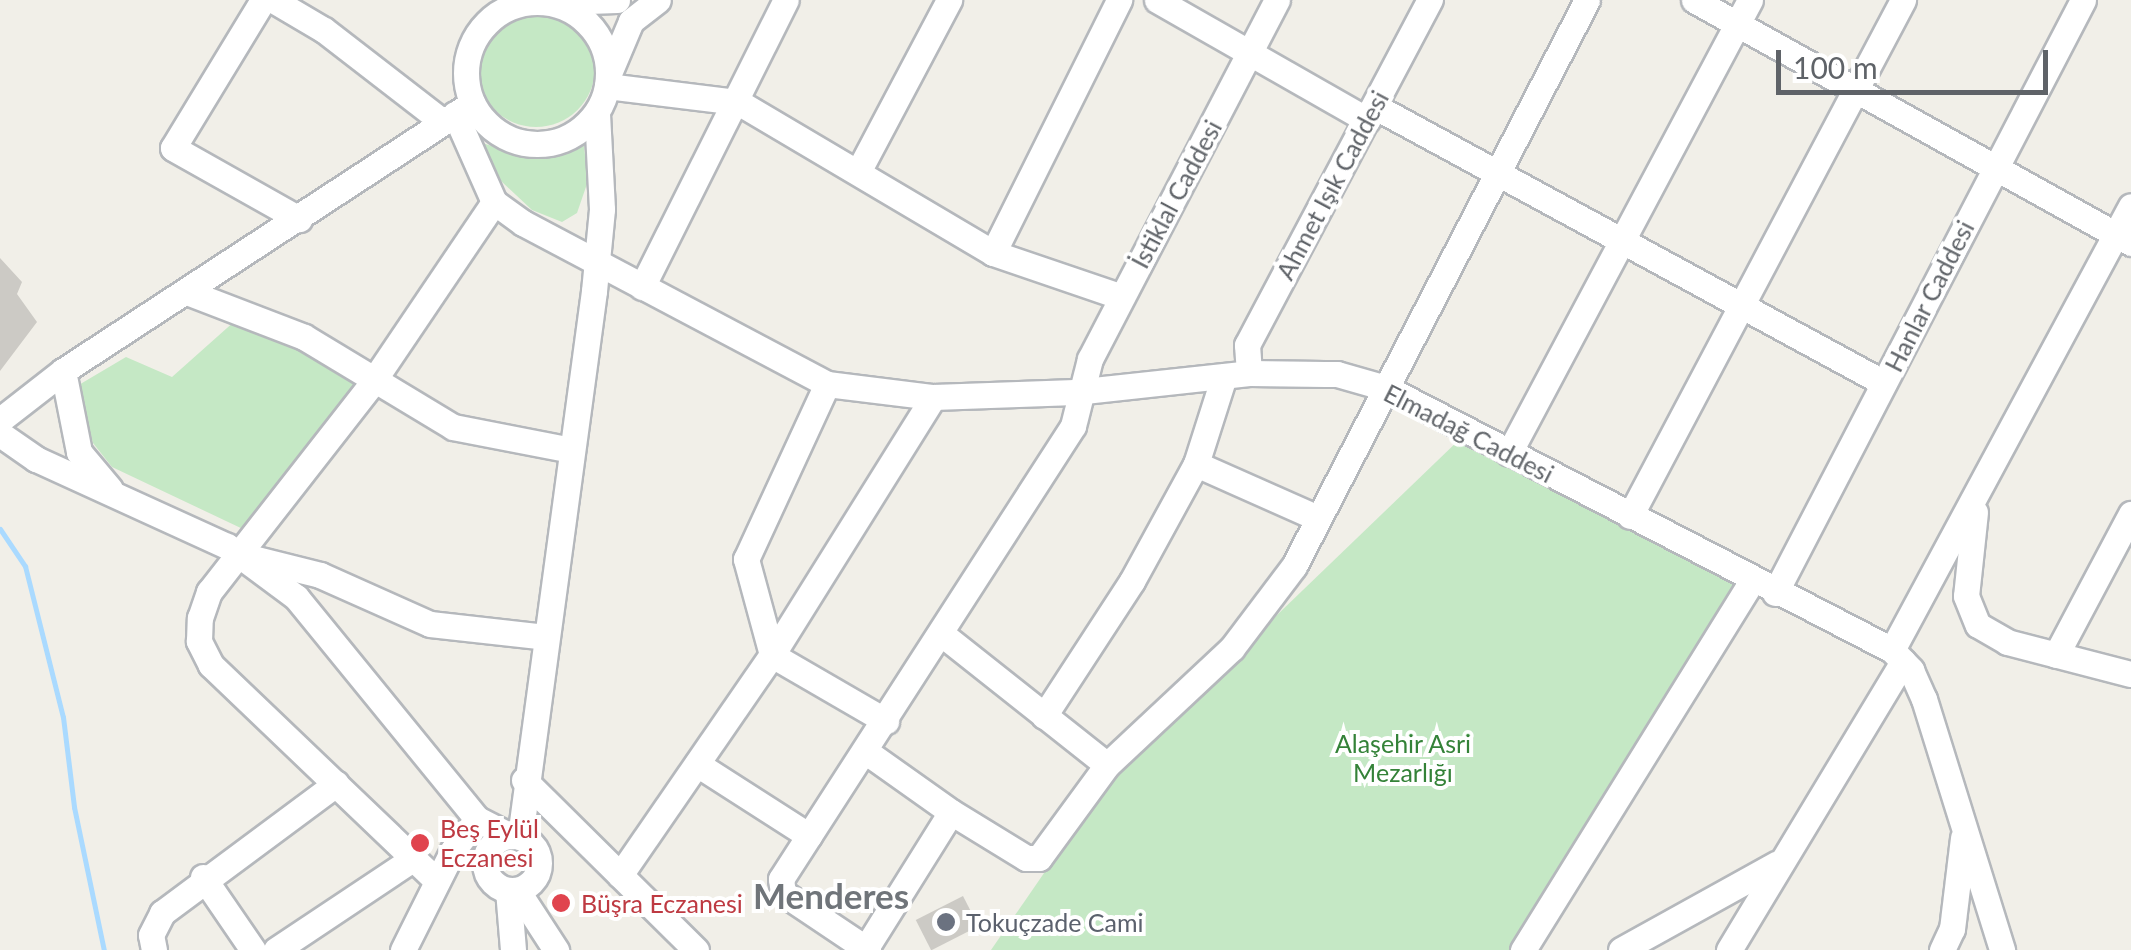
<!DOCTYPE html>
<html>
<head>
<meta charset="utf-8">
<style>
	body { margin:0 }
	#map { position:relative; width:2131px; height:950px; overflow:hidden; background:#f1efe8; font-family:Lato,sans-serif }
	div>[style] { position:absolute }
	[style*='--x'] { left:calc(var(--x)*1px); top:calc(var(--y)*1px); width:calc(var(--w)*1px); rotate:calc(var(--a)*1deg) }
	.green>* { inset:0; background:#c5e8c5 }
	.round { border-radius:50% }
	.stream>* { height:5px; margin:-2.5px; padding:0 2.5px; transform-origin:2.5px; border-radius:2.5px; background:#aadaff }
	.building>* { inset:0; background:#cccac5; transform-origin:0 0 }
	.roads { filter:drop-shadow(2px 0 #b5b8bc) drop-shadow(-2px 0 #b5b8bc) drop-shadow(0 2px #b5b8bc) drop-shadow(0 -2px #b5b8bc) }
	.minor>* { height:25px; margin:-12.5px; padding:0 12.5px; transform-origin:12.5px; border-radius:12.5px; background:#fff }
	.minor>.ring { margin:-12.5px; padding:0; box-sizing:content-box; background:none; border:25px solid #fff; border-radius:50% }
	.dots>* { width:28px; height:28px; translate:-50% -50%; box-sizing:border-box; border:5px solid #fff; border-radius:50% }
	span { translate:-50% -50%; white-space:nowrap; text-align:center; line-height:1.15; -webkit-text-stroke:8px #fff; paint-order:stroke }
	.street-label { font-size:25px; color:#5f6368 }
	.park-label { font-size:25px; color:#348238 }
	.health-label { font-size:25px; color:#be3a42 }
	.left { translate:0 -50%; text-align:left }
	.worship-label { font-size:25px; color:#5b616d }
	.district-label { font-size:35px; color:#70757a; font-weight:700 }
	.scale { position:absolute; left:1776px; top:50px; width:272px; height:45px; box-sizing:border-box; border:5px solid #5f6368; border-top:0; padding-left:12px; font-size:30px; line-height:35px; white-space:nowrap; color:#5f6368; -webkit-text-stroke:8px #fff; paint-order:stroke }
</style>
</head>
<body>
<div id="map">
	<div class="green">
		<i class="round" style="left:477px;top:9px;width:118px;height:118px"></i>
		<i style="clip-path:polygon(476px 141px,530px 158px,584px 146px,588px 181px,577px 213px,562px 222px,532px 210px,500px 180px)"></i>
		<i style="clip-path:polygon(236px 320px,340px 363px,353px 376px,355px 389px,245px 530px,112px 467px,93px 443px,77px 386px,126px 357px,172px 377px)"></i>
		<i style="clip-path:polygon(1463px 436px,1737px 581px,1510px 950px,991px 950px,1113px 773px)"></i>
	</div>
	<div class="stream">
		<i style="--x:0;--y:529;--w:45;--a:56"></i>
		<i style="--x:25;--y:566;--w:156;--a:75.9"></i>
		<i style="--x:63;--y:717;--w:91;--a:83"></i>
		<i style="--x:74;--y:807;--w:146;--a:78.2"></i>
	</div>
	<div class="building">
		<i style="clip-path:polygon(0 258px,22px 282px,17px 294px,37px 322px,0 371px)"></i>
		<i style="left:963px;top:896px;width:34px;height:53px;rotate:63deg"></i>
	</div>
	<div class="roads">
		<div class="minor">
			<i style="--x:263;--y:0;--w:173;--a:121.3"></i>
			<i style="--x:173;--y:148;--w:145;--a:29.4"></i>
			<i style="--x:273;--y:0;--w:59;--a:30.5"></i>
			<i style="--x:324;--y:30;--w:150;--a:37.7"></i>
			<i style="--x:1157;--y:0;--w:242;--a:29.7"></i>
			<i style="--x:1694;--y:0;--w:500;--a:29.08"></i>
			<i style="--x:558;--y:2;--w:59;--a:-1.9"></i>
			<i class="ring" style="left:466px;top:2px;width:117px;height:117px"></i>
			<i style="--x:610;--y:71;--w:54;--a:-67.2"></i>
			<i style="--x:631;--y:21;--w:34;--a:-38"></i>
			<i style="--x:607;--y:86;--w:132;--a:7"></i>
			<i style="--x:738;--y:102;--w:296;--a:30.6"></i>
			<i style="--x:993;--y:253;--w:136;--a:18.8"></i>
			<i style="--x:1374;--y:106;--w:580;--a:28.51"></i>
			<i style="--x:455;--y:114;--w:96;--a:66.1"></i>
			<i style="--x:494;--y:202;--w:36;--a:36"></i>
			<i style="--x:523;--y:223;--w:344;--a:27.9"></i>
			<i style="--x:827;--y:384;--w:107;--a:7"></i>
			<i style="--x:933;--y:397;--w:142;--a:-2"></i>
			<i style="--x:1075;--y:392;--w:175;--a:-6.2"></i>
			<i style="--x:1249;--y:373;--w:88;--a:0.7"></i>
			<i style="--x:1337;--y:374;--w:51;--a:15.9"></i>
			<i style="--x:1386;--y:388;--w:570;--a:27.37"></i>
			<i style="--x:1892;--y:650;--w:28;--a:46"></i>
			<i style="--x:1911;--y:670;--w:32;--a:66"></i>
			<i style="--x:1924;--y:699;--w:263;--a:72.7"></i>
			<i style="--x:858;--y:172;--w:195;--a:-62.1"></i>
			<i style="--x:993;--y:253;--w:283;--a:-63.5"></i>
			<i style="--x:642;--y:287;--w:321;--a:-63.4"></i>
			<i style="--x:187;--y:292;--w:125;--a:21"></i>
			<i style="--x:304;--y:337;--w:174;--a:31.1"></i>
			<i style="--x:453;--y:427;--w:120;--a:11"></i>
			<i style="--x:63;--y:371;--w:83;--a:78.8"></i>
			<i style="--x:79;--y:452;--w:48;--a:50"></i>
			<i style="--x:1249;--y:373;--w:28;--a:-94"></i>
			<i style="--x:1247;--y:345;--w:391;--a:-62.1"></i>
			<i style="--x:827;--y:384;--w:193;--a:114.8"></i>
			<i style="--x:746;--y:559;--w:99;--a:74.8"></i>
			<i style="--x:772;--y:655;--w:132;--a:30.1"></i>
			<i style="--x:0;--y:420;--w:80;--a:-37.9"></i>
			<i style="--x:63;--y:371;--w:489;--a:-33.2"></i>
			<i style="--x:0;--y:434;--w:44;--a:34.8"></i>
			<i style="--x:36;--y:459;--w:210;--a:24.5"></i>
			<i style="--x:227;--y:546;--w:86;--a:36.5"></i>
			<i style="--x:296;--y:597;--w:286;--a:50.8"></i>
			<i style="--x:477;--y:819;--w:38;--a:27"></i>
			<i style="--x:1509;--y:453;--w:513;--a:-61.99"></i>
			<i style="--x:1196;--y:464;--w:133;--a:23.9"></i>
			<i style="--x:1975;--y:512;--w:84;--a:96.1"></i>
			<i style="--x:1966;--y:596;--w:31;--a:68"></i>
			<i style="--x:1978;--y:625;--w:34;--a:30"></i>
			<i style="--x:2007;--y:642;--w:128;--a:14.5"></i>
			<i style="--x:1630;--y:516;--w:584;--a:-62.12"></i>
			<i style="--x:252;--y:558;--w:70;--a:14"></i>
			<i style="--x:320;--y:575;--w:120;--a:24"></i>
			<i style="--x:430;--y:624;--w:116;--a:6.4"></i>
			<i style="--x:1775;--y:593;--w:668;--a:-62.55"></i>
			<i style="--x:943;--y:635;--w:209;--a:38.4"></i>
			<i style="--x:1892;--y:650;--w:504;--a:-61.71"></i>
			<i style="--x:2056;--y:655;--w:160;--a:-62"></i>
			<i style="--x:1044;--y:716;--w:161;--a:-56.9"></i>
			<i style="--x:1132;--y:581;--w:133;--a:-61.3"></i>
			<i style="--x:1196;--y:464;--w:92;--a:-72.3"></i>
			<i style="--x:865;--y:751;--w:105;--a:35.3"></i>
			<i style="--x:951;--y:812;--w:88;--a:31.5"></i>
			<i style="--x:1026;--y:858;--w:13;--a:0"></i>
			<i style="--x:1039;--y:858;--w:115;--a:-53.8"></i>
			<i style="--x:1107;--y:765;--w:171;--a:-43.1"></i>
			<i style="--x:1232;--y:648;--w:103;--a:-52.9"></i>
			<i style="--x:1294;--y:566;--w:637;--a:-62.63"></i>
			<i style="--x:697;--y:764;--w:133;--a:32.7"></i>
			<i style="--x:524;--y:780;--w:242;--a:44.7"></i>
			<i class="ring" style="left:485px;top:836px;width:29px;height:29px"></i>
			<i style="--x:520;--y:837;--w:551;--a:-82.28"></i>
			<i style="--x:594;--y:291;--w:82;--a:-84.4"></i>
			<i style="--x:602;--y:209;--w:97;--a:-93"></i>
			<i style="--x:620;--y:875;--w:267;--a:-55.4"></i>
			<i style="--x:772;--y:655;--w:304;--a:-58"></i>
			<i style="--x:203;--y:877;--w:88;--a:55.6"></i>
			<i style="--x:437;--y:881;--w:313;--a:-136.3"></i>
			<i style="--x:211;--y:665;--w:27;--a:-117"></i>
			<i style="--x:199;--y:641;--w:23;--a:-88"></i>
			<i style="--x:200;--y:618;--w:28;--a:-71"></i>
			<i style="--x:209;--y:592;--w:265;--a:-52"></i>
			<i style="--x:372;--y:383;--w:218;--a:-56"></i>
			<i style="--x:508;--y:890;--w:60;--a:85.2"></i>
			<i style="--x:517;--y:890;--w:72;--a:57"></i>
			<i style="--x:866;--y:948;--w:160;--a:-58"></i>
			<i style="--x:154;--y:950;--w:15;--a:-101"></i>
			<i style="--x:151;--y:935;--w:25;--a:-63"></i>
			<i style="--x:162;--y:913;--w:217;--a:-36.6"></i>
			<i style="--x:276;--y:950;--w:166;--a:-33.7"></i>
			<i style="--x:403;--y:950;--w:112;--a:-63.4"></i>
			<i style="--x:453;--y:850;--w:39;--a:-52"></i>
			<i style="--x:868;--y:950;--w:102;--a:-146.2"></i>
			<i style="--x:783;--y:893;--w:14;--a:-98"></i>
			<i style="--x:781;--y:879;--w:539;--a:-57.19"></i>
			<i style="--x:1073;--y:426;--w:69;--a:-75.8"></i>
			<i style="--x:1090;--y:359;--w:405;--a:-62.5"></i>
			<i style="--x:1523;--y:950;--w:435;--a:-58.2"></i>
			<i style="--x:1621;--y:950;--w:179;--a:-29"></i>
			<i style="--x:1729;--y:950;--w:337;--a:-58.9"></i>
			<i style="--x:1942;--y:950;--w:23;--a:-65"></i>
			<i style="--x:1952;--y:929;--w:92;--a:-83.1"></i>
		</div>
	</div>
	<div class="dots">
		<i style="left:420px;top:843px;background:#e0444e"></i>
		<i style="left:561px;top:903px;background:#e0444e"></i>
		<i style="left:946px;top:922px;background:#6b7280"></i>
	</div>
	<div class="street-label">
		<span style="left:1332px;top:185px;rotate:-62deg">Ahmet Işık Caddesi</span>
		<span style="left:1176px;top:194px;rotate:-62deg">İstiklal Caddesi</span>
		<span style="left:1929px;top:296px;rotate:-63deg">Hanlar Caddesi</span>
		<span style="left:1469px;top:433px;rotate:27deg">Elmadağ Caddesi</span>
	</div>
	<div class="park-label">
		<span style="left:1403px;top:758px">Alaşehir Asri<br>Mezarlığı</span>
	</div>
	<div class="health-label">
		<span class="left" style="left:440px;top:843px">Beş Eylül<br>Eczanesi</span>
		<span class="left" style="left:581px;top:903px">Büşra Eczanesi</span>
	</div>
	<div class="worship-label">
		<span class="left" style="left:966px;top:922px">Tokuçzade Cami</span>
	</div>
	<div class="district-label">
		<span style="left:831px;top:895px">Menderes</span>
	</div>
	<div class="scale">100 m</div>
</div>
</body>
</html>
